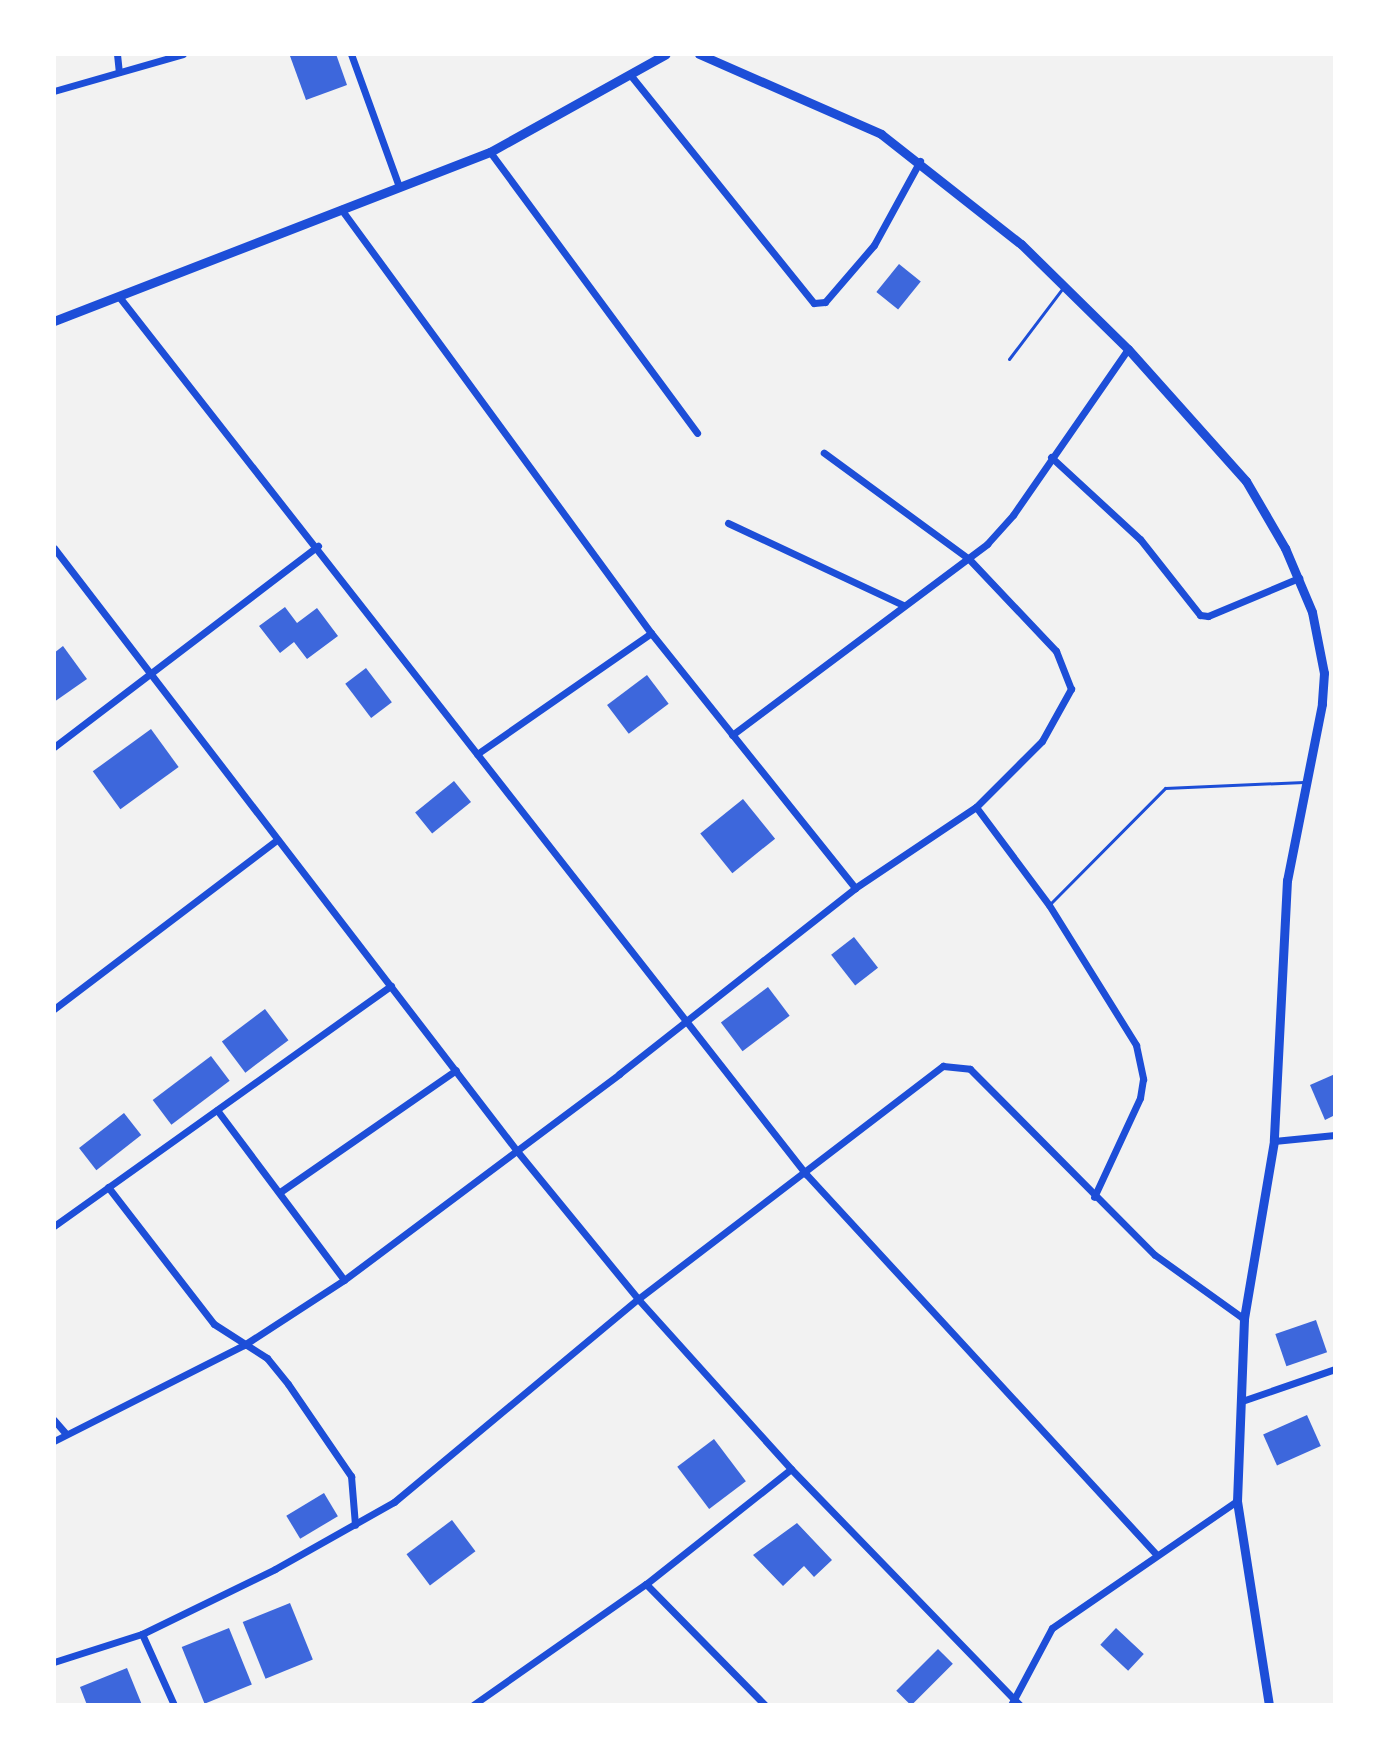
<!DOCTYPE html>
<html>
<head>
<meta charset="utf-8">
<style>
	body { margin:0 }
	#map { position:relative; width:1389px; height:1759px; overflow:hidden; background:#f2f2f2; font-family:"Source Sans 3",sans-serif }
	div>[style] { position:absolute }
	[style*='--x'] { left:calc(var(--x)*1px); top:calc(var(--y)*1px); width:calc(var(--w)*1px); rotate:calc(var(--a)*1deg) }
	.building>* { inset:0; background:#3d67dc; transform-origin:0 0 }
	.service>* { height:3px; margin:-1.5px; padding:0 1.5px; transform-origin:1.5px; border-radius:1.5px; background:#1d4ed8 }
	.minor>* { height:7px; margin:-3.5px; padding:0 3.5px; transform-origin:3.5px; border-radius:3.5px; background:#1d4ed8 }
	.tertiary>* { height:9px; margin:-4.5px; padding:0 4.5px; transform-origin:4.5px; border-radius:4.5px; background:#1d4ed8 }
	span { translate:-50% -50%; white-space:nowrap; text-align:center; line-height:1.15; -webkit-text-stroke:8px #fff; paint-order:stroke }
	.frame { position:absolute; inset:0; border:56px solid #fff; pointer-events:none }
</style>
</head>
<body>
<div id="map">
	<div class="building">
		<i style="clip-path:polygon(336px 54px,347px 85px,306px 100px,290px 56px)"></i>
		<i style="left:899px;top:264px;width:28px;height:36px;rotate:39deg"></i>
		<i style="clip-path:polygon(285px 607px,297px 623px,317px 608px,338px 636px,307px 659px,294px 642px,280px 653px,259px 626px)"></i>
		<i style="clip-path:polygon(63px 646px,87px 679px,54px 702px,54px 653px)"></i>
		<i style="left:366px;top:668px;width:43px;height:26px;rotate:53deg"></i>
		<i style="left:647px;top:675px;width:36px;height:50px;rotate:53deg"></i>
		<i style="left:151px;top:729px;width:47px;height:72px;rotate:54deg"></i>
		<i style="left:454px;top:781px;width:27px;height:50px;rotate:51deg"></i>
		<i style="left:743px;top:799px;width:51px;height:55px;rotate:51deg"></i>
		<i style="left:854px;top:937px;width:39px;height:29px;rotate:52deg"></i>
		<i style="left:768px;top:987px;width:36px;height:59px;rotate:53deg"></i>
		<i style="left:265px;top:1009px;width:39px;height:54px;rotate:53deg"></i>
		<i style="left:211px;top:1056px;width:31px;height:73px;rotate:53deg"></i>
		<i style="clip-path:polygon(1335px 1074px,1335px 1115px,1325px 1120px,1310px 1085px)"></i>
		<i style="left:124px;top:1113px;width:28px;height:57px;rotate:52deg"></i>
		<i style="left:1316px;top:1320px;width:34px;height:43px;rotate:71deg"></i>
		<i style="left:1307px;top:1415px;width:34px;height:48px;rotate:66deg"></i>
		<i style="left:714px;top:1439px;width:53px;height:46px;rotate:53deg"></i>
		<i style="left:324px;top:1493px;width:27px;height:44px;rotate:59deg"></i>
		<i style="left:452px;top:1520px;width:39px;height:57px;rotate:53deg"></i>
		<i style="clip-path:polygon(797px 1523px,832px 1560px,814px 1577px,804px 1566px,783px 1586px,753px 1555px)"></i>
		<i style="left:290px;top:1603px;width:61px;height:51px;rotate:68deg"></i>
		<i style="left:229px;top:1628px;width:61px;height:51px;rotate:68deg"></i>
		<i style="left:1116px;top:1628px;width:38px;height:23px;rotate:43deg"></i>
		<i style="left:938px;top:1649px;width:21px;height:59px;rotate:45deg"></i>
		<i style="clip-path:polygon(127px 1668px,142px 1705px,87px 1705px,80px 1687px)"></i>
	</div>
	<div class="service">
		<i style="--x:1009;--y:359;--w:88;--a:-52.9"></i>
		<i style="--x:1049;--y:905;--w:165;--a:-45.2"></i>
		<i style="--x:1165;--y:788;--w:139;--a:-2.5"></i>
	</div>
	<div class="minor">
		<i style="--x:117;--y:54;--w:18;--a:84"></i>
		<i style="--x:351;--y:54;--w:138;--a:70.1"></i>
		<i style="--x:632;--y:77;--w:290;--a:51.2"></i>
		<i style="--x:814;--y:303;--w:11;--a:-5"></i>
		<i style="--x:825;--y:302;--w:75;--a:-49.3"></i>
		<i style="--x:874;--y:245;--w:96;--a:-61.3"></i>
		<i style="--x:54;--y:91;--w:134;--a:-16"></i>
		<i style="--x:490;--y:152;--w:349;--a:53.6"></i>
		<i style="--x:341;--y:209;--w:525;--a:53.83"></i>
		<i style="--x:651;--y:633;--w:327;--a:51.3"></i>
		<i style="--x:120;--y:298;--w:1113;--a:51.94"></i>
		<i style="--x:806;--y:1174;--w:517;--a:47.35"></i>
		<i style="--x:1051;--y:457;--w:121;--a:42.7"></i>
		<i style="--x:1140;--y:539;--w:97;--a:51.7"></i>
		<i style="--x:1200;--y:615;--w:8;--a:7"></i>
		<i style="--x:1208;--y:616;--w:99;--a:-22.7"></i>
		<i style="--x:728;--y:523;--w:193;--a:25.1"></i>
		<i style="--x:54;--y:548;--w:760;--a:52.48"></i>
		<i style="--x:517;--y:1151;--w:191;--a:50.7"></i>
		<i style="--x:638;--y:1299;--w:229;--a:48"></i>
		<i style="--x:791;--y:1469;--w:329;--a:45.9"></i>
		<i style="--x:732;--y:735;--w:319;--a:-36.8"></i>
		<i style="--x:987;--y:544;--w:39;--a:-48"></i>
		<i style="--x:1013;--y:515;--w:202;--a:-55.3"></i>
		<i style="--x:54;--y:747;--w:332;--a:-37.3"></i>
		<i style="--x:477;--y:754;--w:212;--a:-34.8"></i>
		<i style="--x:976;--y:807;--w:122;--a:53.3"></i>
		<i style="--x:1049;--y:905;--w:165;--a:58.1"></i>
		<i style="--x:1136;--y:1045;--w:35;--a:78"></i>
		<i style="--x:1143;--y:1079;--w:19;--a:99"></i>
		<i style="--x:1140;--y:1098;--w:109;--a:114.9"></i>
		<i style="--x:54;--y:1009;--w:280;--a:-37.2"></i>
		<i style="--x:217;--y:1110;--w:212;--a:53.2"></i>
		<i style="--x:1274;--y:1141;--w:61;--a:-5.6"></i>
		<i style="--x:108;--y:1187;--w:173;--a:52.3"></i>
		<i style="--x:214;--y:1324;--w:63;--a:32.7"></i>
		<i style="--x:267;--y:1358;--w:33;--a:51"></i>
		<i style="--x:288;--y:1384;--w:112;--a:55.6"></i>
		<i style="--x:351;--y:1476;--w:49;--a:85.3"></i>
		<i style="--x:280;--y:1192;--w:214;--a:-34.7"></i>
		<i style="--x:54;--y:1226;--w:414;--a:-35.5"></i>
		<i style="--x:1242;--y:1401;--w:98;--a:-19"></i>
		<i style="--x:54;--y:1420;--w:18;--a:49"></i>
		<i style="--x:54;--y:1441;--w:213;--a:-26.8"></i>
		<i style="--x:244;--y:1345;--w:119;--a:-33"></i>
		<i style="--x:344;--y:1280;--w:344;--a:-36.8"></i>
		<i style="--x:619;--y:1074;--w:300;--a:-38.2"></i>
		<i style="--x:855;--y:888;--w:146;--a:-33.8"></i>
		<i style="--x:976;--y:807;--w:93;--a:-45"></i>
		<i style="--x:1042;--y:741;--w:60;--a:-60.9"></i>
		<i style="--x:1071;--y:689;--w:41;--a:-111.5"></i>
		<i style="--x:1056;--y:651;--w:127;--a:-133.4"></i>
		<i style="--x:969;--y:559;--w:180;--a:-143.8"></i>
		<i style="--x:646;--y:1584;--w:170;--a:45.5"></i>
		<i style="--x:142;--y:1634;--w:78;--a:65.7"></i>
		<i style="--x:54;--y:1662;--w:92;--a:-17.7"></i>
		<i style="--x:142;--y:1634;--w:148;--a:-26"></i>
		<i style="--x:275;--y:1569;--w:137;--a:-29.4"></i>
		<i style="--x:394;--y:1502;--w:317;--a:-39.8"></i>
		<i style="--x:638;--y:1299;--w:384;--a:-37.4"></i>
		<i style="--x:943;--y:1066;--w:27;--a:6"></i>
		<i style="--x:970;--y:1069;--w:262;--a:45.2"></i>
		<i style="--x:1155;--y:1255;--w:110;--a:35.7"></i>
		<i style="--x:473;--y:1705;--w:211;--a:-35"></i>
		<i style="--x:646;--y:1584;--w:185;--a:-38.4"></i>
		<i style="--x:1011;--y:1705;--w:87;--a:-62"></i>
		<i style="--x:1052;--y:1628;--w:224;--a:-34.5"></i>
	</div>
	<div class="tertiary">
		<i style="--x:699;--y:54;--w:199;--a:23.7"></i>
		<i style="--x:881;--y:134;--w:178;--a:38.2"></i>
		<i style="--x:1021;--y:244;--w:150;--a:44.5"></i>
		<i style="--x:1128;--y:349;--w:177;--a:48.2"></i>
		<i style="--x:1246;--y:481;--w:78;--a:59.8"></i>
		<i style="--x:1285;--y:548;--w:69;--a:67.1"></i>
		<i style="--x:1312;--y:612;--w:62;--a:78.9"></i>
		<i style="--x:1324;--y:673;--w:31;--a:94"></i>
		<i style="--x:1322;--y:704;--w:179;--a:101.2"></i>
		<i style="--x:1287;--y:880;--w:261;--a:92.9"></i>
		<i style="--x:1274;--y:1141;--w:181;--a:99.6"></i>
		<i style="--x:1244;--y:1319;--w:182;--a:92.2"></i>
		<i style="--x:1237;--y:1501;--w:206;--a:81.1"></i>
		<i style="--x:54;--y:321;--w:468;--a:-21.2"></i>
		<i style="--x:490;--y:152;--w:201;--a:-29.1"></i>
	</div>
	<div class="frame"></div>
</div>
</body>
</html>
